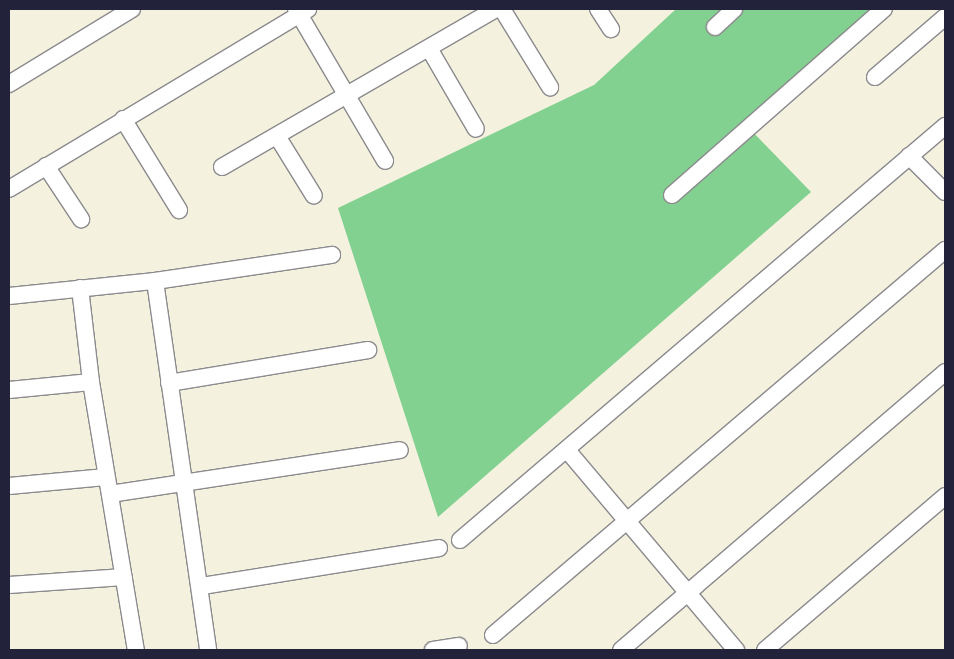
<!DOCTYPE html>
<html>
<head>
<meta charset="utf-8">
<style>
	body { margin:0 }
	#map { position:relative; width:954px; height:659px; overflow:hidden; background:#f4f1df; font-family:Dekko,sans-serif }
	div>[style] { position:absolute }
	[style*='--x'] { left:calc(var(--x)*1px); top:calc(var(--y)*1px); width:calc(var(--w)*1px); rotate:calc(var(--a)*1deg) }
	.green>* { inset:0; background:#83d190 }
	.roads { filter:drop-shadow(1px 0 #8b8a8d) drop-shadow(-1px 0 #8b8a8d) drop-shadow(0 1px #8b8a8d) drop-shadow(0 -1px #8b8a8d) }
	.street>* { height:16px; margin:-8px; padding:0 8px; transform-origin:8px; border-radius:8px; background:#fff }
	span { translate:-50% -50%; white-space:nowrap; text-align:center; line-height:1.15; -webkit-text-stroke:4.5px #fff; paint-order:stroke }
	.frame { position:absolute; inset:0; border:10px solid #22223b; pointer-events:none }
</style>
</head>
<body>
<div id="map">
	<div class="green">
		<i style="clip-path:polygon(676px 9px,887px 9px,746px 125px,811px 192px,438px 517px,338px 208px,594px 85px)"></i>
	</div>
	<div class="roads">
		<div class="street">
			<i style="--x:296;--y:9;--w:176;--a:59.6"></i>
			<i style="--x:502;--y:9;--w:92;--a:58.4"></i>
			<i style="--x:598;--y:9;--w:24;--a:57"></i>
			<i style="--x:715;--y:27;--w:26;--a:-43"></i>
			<i style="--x:430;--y:50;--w:91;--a:59.8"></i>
			<i style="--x:875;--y:77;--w:92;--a:-40.6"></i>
			<i style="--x:9;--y:84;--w:144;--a:-31.4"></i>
			<i style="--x:123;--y:119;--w:107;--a:58.4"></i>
			<i style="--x:277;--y:136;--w:70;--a:58.3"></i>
			<i style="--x:909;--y:156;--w:51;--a:45"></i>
			<i style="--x:46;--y:166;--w:64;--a:56.6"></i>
			<i style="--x:222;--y:167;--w:316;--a:-30"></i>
			<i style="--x:9;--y:189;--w:349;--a:-31"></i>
			<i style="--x:672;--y:195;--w:282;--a:-41.3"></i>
			<i style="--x:155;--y:281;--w:373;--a:81.8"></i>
			<i style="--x:80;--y:288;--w:95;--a:83.3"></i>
			<i style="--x:91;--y:382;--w:272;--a:80.5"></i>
			<i style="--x:9;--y:296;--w:147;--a:-5.9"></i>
			<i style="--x:155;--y:281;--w:179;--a:-8.4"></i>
			<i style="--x:169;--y:383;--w:202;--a:-9.4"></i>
			<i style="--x:9;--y:390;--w:82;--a:-5.6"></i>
			<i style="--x:567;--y:450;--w:262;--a:49.8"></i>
			<i style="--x:9;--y:486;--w:97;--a:-5.3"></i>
			<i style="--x:110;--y:494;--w:293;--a:-8.6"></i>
			<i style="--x:460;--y:540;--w:638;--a:-40.48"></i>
			<i style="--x:9;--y:585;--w:115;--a:-4"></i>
			<i style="--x:202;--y:586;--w:240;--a:-9.1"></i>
			<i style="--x:493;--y:635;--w:594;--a:-40.42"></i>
			<i style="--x:433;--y:650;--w:26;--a:-9"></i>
			<i style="--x:621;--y:650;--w:427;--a:-40.6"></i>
			<i style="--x:765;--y:650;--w:237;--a:-40.5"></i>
		</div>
	</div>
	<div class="frame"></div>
</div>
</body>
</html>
